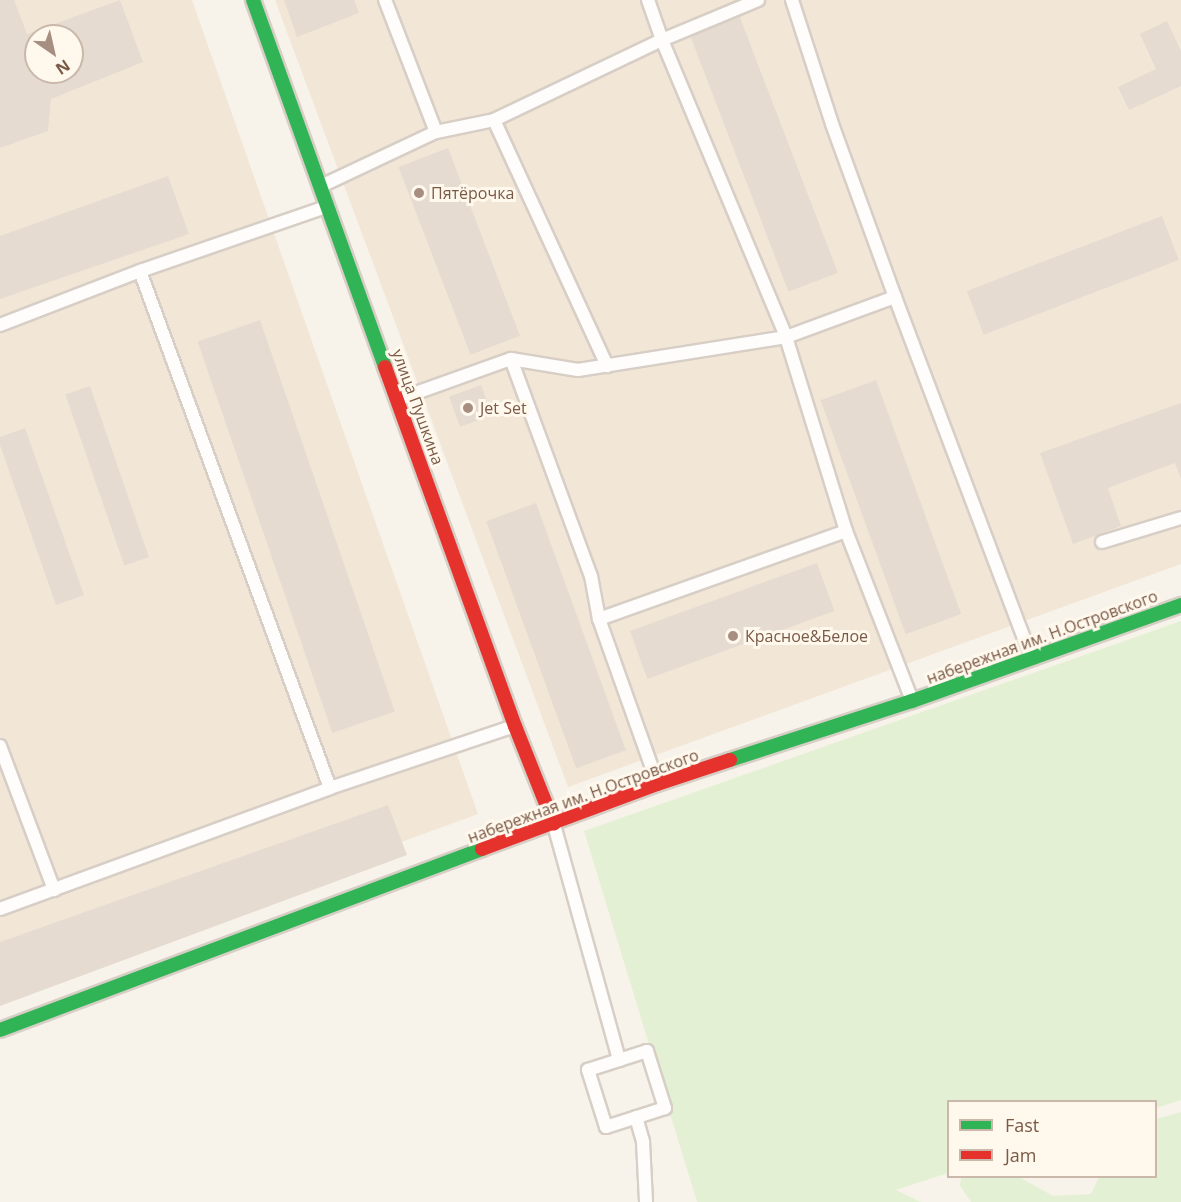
<!DOCTYPE html>
<html>
<head>
<meta charset="utf-8">
<style>
	body { margin:0 }
	#map { position:relative; width:1181px; height:1202px; overflow:hidden; background:#f8f3ea; font-family:"Open Sans",sans-serif }
	div>[style] { position:absolute }
	[style*='--x'] { left:calc(var(--x)*1px); top:calc(var(--y)*1px); width:calc(var(--w)*1px); rotate:calc(var(--a)*1deg) }
	.residential>* { inset:0; background:#f2e6d7 }
	.green>* { inset:0; background:#e4f0d3 }
	.building>* { inset:0; background:#e5dbd1; transform-origin:0 0 }
	.roads { filter:drop-shadow(2px 0 #d7cec6) drop-shadow(-2px 0 #d7cec6) drop-shadow(0 2px #d7cec6) drop-shadow(0 -2px #d7cec6) }
	.lane>* { height:12px; margin:-6px; padding:0 6px; transform-origin:6px; border-radius:6px; background:#fefdfc }
	.fast>* { height:14px; margin:-7px; padding:0 7px; transform-origin:7px; border-radius:7px; background:#30b455 }
	.jam>* { height:14px; margin:-7px; padding:0 7px; transform-origin:7px; border-radius:7px; background:#e5322d }
	.dots>* { width:16px; height:16px; translate:-50% -50%; box-sizing:border-box; border:3px solid #fff8ec; border-radius:50% }
	span { translate:-50% -50%; white-space:nowrap; text-align:center; line-height:1.15; -webkit-text-stroke:6px #fff8ec; paint-order:stroke }
	.poi-label { font-size:16px; color:#7a5947 }
	.left { translate:0 -50%; text-align:left }
	.street-label { font-size:16px; color:#7a5947 }
	.legend { position:absolute; left:947px; top:1100px; width:210px; height:78px; box-sizing:border-box; background:#fff8ec; border:2px solid #cab8aa; margin:0; padding:8px 10px; list-style:none; font-size:18px; color:#7a5947 }
	.legend li { display:flex; align-items:center; gap:12px; height:30px }
	.legend b { width:30px; border:2px solid #cab8aa }
	.north { position:absolute; left:24px; top:24px; width:60px; height:60px; box-sizing:border-box; background:#fff8ec; border:2px solid #cab8aa; border-radius:50%; rotate:146deg; font-size:16px; font-weight:700; line-height:24px; text-align:center; color:#7a5947 }
	.north::after { content:''; display:block; margin:auto; width:21px; height:27px; background:#a68f80; clip-path:polygon(50% 0,100% 100%,50% 72%,0 100%) }
</style>
</head>
<body>
<div id="map">
	<div class="residential">
		<i style="clip-path:polygon(evenodd,0 0,192px 0,478px 814px,0 989px,0 0,36px 36px,72px 36px,72px 72px,36px 72px,36px 36px)"></i>
		<i style="clip-path:polygon(275px 0,1181px 0,1181px 564px,568px 787px)"></i>
	</div>
	<div class="green">
		<i style="clip-path:polygon(1181px 621px,1181px 1100px,1156px 1108px,1156px 1102px,948px 1102px,948px 1173px,896px 1190px,921px 1202px,697px 1202px,584px 831px)"></i>
		<i style="clip-path:polygon(1181px 1112px,1181px 1202px,971px 1202px,960px 1186px,961px 1177px,1019px 1177px,1053px 1196px,1091px 1194px,1099px 1177px,1156px 1176px,1156px 1119px)"></i>
	</div>
	<div class="building">
		<i style="clip-path:polygon(evenodd,0 0,14px 0,27px 34px,120px 0,143px 62px,51px 99px,48px 131px,0 148px,0 0,36px 36px,72px 36px,72px 72px,36px 72px,36px 36px)"></i>
		<i style="clip-path:polygon(284px 0,354px 0,359px 13px,297px 37px)"></i>
		<i style="left:739px;top:15px;width:276px;height:53px;rotate:69deg"></i>
		<i style="clip-path:polygon(1167px 21px,1181px 51px,1181px 86px,1129px 110px,1118px 87px,1156px 69px,1140px 34px)"></i>
		<i style="left:448px;top:148px;width:201px;height:53px;rotate:69deg"></i>
		<i style="clip-path:polygon(168px 176px,189px 234px,0 299px,0 236px)"></i>
		<i style="left:1162px;top:216px;width:47px;height:209px;rotate:69deg"></i>
		<i style="left:260px;top:320px;width:414px;height:66px;rotate:71deg"></i>
		<i style="left:876px;top:380px;width:249px;height:59px;rotate:70deg"></i>
		<i style="left:481px;top:385px;width:32px;height:34px;rotate:70deg"></i>
		<i style="left:90px;top:386px;width:181px;height:26px;rotate:71deg"></i>
		<i style="clip-path:polygon(1181px 403px,1181px 479px,1175px 463px,1108px 488px,1121px 526px,1073px 544px,1040px 453px)"></i>
		<i style="clip-path:polygon(25px 428px,84px 595px,56px 605px,0 445px,0 437px)"></i>
		<i style="left:536px;top:503px;width:263px;height:53px;rotate:70deg"></i>
		<i style="left:817px;top:563px;width:51px;height:199px;rotate:70deg"></i>
		<i style="clip-path:polygon(388px 805px,407px 855px,0 1006px,0 942px)"></i>
	</div>
	<div class="roads">
		<div class="lane">
			<i style="--x:648;--y:0;--w:42;--a:70.7"></i>
			<i style="--x:662;--y:40;--w:322;--a:67.3"></i>
			<i style="--x:786;--y:337;--w:203;--a:72.8"></i>
			<i style="--x:846;--y:531;--w:181;--a:68.7"></i>
			<i style="--x:792;--y:0;--w:130;--a:72.1"></i>
			<i style="--x:832;--y:124;--w:184;--a:70"></i>
			<i style="--x:895;--y:297;--w:387;--a:69.3"></i>
			<i style="--x:494;--y:120;--w:271;--a:65.3"></i>
			<i style="--x:436;--y:132;--w:59;--a:-11.7"></i>
			<i style="--x:494;--y:120;--w:186;--a:-25.5"></i>
			<i style="--x:662;--y:40;--w:104;--a:-22.6"></i>
			<i style="--x:321;--y:186;--w:127;--a:-25.2"></i>
			<i style="--x:436;--y:132;--w:142;--a:-111.1"></i>
			<i style="--x:140;--y:271;--w:551;--a:69.82"></i>
			<i style="--x:0;--y:325;--w:150;--a:-21.1"></i>
			<i style="--x:140;--y:271;--w:197;--a:-19"></i>
			<i style="--x:511;--y:359;--w:231;--a:69.8"></i>
			<i style="--x:591;--y:576;--w:44;--a:79.5"></i>
			<i style="--x:599;--y:619;--w:262;--a:-19.6"></i>
			<i style="--x:399;--y:399;--w:119;--a:-19.7"></i>
			<i style="--x:511;--y:359;--w:68;--a:9.3"></i>
			<i style="--x:578;--y:370;--w:211;--a:-9"></i>
			<i style="--x:786;--y:337;--w:116;--a:-20.2"></i>
			<i style="--x:1102;--y:542;--w:83;--a:-16.9"></i>
			<i style="--x:599;--y:619;--w:173;--a:70.4"></i>
			<i style="--x:0;--y:746;--w:154;--a:69.4"></i>
			<i style="--x:554;--y:825;--w:244;--a:74.5"></i>
			<i style="--x:0;--y:909;--w:351;--a:-20.1"></i>
			<i style="--x:330;--y:788;--w:194;--a:-18.6"></i>
			<i style="--x:647;--y:1051;--w:60;--a:72.5"></i>
			<i style="--x:665;--y:1108;--w:62;--a:162.1"></i>
			<i style="--x:606;--y:1127;--w:60;--a:-107.5"></i>
			<i style="--x:588;--y:1070;--w:62;--a:-17.9"></i>
			<i style="--x:636;--y:1117;--w:26;--a:74"></i>
			<i style="--x:643;--y:1142;--w:60;--a:87.1"></i>
		</div>
		<div class="fast">
			<i style="--x:253;--y:0;--w:390;--a:70.2"></i>
			<i style="--x:730;--y:760;--w:191;--a:-18"></i>
			<i style="--x:912;--y:701;--w:286;--a:-19.6"></i>
			<i style="--x:0;--y:1030;--w:515;--a:-20.58"></i>
		</div>
		<div class="jam">
			<i style="--x:385;--y:367;--w:382;--a:70.1"></i>
			<i style="--x:515;--y:726;--w:105;--a:68.3"></i>
			<i style="--x:482;--y:849;--w:187;--a:-20.4"></i>
			<i style="--x:657;--y:784;--w:77;--a:-18.2"></i>
		</div>
	</div>
	<div class="dots">
		<i style="left:419px;top:193px;background:#a68f80"></i>
		<i style="left:468px;top:408px;background:#a68f80"></i>
		<i style="left:733px;top:636px;background:#a68f80"></i>
	</div>
	<div class="poi-label">
		<span class="left" style="left:431px;top:193px">Пятёрочка</span>
		<span class="left" style="left:480px;top:408px">Jet Set</span>
		<span class="left" style="left:745px;top:636px">Красное&amp;Белое</span>
	</div>
	<div class="street-label">
		<span style="left:418px;top:407px;rotate:70deg">улица Пушкина</span>
		<span style="left:1042px;top:637px;rotate:-20deg">набережная им. Н.Островского</span>
		<span style="left:583px;top:796px;rotate:-20deg">набережная им. Н.Островского</span>
	</div>
	<ul class="legend">
	<li><b style="height:8px;background:#30b455"></b>Fast</li>
	<li><b style="height:8px;background:#e5322d"></b>Jam</li>
	</ul>
	<div class="north">N</div>
</div>
</body>
</html>
